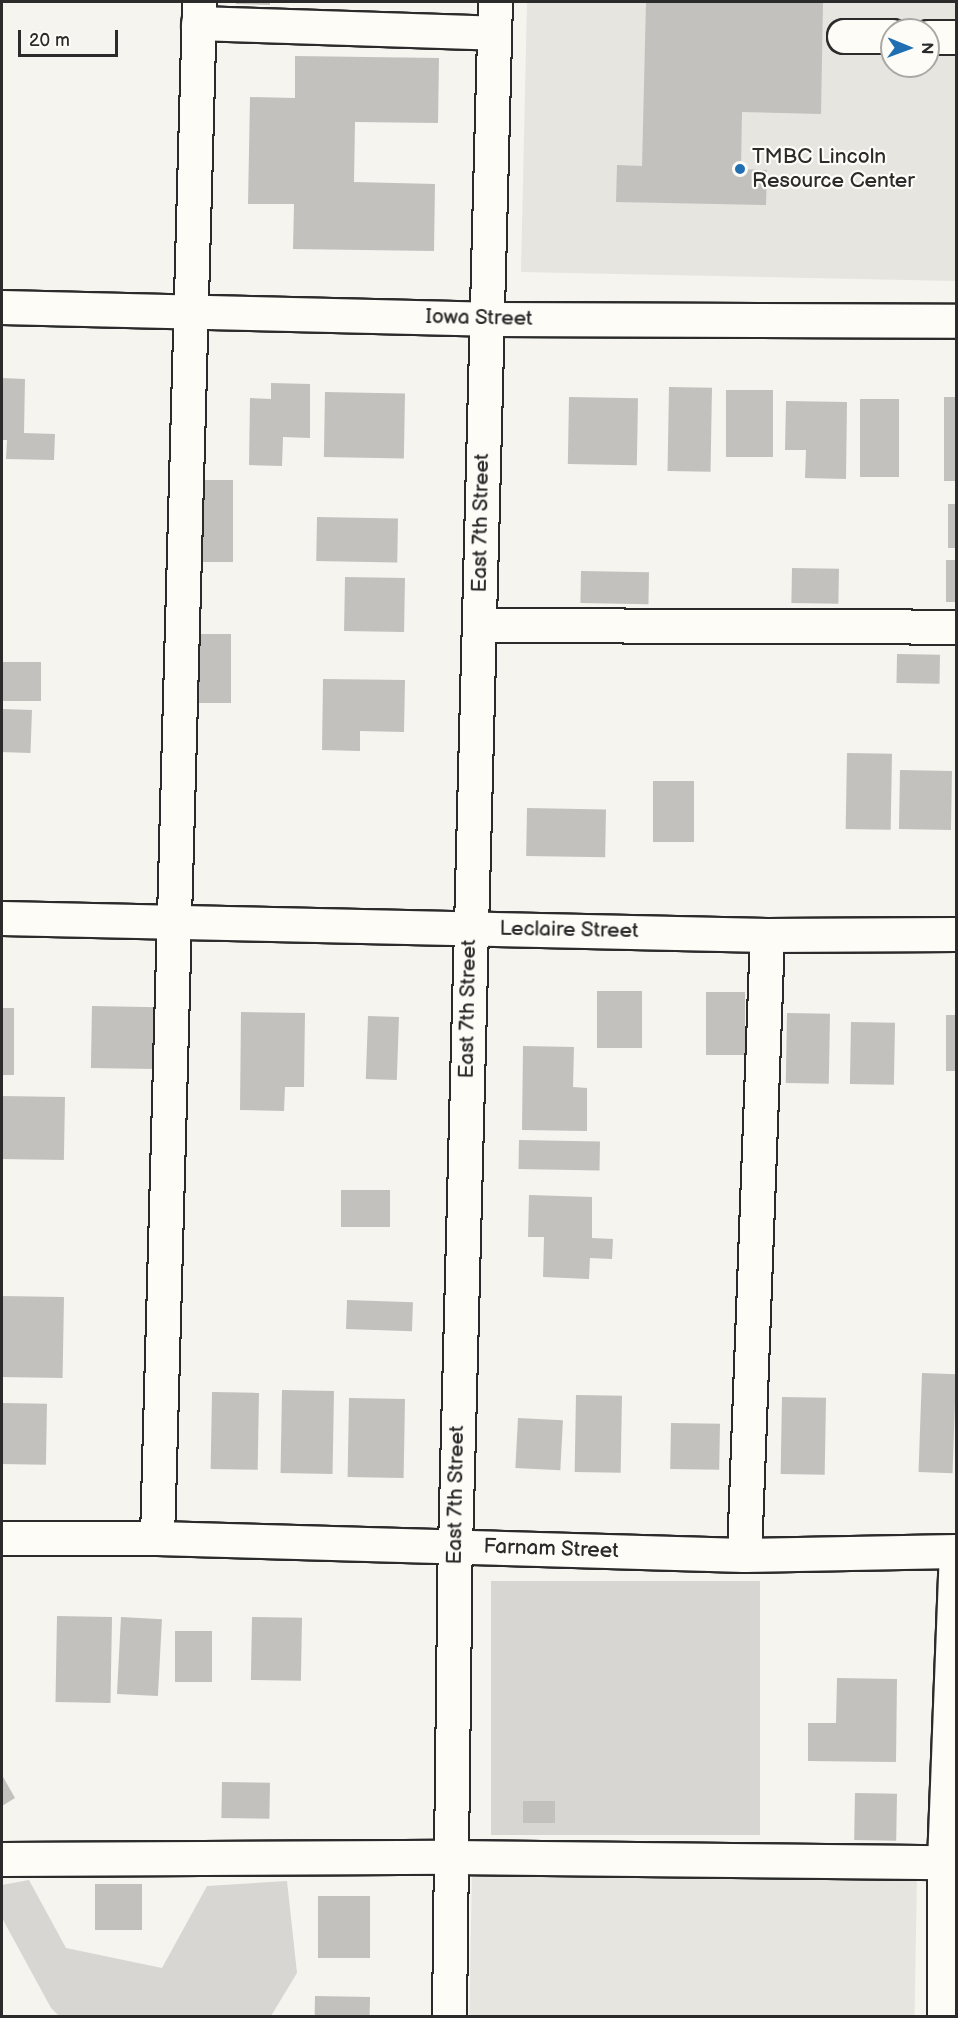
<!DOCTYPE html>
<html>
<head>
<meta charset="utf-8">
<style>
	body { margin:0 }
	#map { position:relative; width:958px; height:2018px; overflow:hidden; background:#f5f4ef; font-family:"Balsamiq Sans",sans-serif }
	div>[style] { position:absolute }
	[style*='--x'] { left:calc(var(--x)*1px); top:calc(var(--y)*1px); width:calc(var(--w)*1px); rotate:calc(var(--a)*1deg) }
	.built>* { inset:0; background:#e6e5e0; transform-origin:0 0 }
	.green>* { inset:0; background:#d7d6d2; transform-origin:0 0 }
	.building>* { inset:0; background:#c2c1be; transform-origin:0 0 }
	.roads { filter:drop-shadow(2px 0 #2b2b2b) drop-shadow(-2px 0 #2b2b2b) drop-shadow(0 2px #2b2b2b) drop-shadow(0 -2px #2b2b2b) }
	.minor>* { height:33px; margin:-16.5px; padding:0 16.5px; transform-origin:16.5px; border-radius:16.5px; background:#fdfcf7 }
	.dots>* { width:16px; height:16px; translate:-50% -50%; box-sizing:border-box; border:3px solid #fdfcf7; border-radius:50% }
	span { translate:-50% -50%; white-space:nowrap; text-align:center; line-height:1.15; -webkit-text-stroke:4.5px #fdfcf7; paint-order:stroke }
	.poi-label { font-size:21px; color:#2b2b2b }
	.left { translate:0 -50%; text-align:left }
	.street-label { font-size:21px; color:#2b2b2b }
	.frame { position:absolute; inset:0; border:3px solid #2b2b2b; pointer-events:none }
	.north { position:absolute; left:880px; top:18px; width:60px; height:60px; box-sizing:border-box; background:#fdfcf7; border:2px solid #a9a8a5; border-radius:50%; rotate:91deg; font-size:16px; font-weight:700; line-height:24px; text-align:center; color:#2b2b2b }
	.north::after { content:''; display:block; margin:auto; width:21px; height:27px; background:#1f6fb2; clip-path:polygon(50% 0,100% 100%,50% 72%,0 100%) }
	.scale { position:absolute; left:18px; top:30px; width:100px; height:27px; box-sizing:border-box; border:3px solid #2b2b2b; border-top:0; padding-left:8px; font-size:18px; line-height:21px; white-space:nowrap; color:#2b2b2b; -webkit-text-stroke:4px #fdfcf7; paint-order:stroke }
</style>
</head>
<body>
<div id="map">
	<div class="built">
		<i style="clip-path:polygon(evenodd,527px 2px,956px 2px,956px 281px,521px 272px,527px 2px,892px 30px,928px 30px,928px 66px,892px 66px,892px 30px)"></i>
		<i style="left:472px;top:1870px;width:445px;height:146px;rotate:1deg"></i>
	</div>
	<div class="green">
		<i style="left:491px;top:1581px;width:269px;height:254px"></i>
		<i style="clip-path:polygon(29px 1880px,66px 1948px,162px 1968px,207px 1886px,287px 1881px,297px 1973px,271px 2016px,59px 2016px,51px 2008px,2px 1918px,2px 1885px)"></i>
	</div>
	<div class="building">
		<i style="clip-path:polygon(236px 2px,270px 2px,270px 5px,236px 4px)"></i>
		<i style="clip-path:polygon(646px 2px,823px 2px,821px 114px,742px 112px,741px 169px,767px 170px,766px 205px,616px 202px,617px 165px,642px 166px)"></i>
		<i style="clip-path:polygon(295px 56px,439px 58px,438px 123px,355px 122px,354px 182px,435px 184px,434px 251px,293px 249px,294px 204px,248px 204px,250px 97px,295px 98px)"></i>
		<i style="clip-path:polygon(2px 378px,25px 379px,24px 433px,55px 434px,54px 460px,6px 459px,7px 440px,2px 440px)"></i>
		<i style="clip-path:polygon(271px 383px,310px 384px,310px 438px,283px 437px,282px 466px,249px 465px,250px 398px,271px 399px)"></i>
		<i style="left:669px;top:387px;width:43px;height:84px;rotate:1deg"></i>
		<i style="left:726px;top:390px;width:47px;height:67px"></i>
		<i style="left:325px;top:392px;width:80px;height:65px;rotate:1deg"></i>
		<i style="left:569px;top:397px;width:69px;height:67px;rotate:1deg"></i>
		<i style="left:944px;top:397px;width:12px;height:84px"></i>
		<i style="left:860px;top:399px;width:39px;height:78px"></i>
		<i style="clip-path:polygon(786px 401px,847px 402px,846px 479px,805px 478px,806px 450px,785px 450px)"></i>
		<i style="left:197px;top:480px;width:36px;height:82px"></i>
		<i style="left:948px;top:504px;width:8px;height:44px"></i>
		<i style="left:317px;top:517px;width:81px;height:44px;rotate:1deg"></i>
		<i style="left:946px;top:560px;width:10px;height:42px"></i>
		<i style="left:792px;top:568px;width:47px;height:35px;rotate:1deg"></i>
		<i style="left:581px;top:571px;width:68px;height:32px;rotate:1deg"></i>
		<i style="left:345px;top:577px;width:60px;height:54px;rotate:1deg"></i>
		<i style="left:198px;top:634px;width:33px;height:69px"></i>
		<i style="left:897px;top:654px;width:43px;height:29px;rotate:1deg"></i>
		<i style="left:2px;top:662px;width:39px;height:39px"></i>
		<i style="clip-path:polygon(323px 679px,405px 680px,404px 732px,360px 731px,360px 751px,322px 750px)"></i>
		<i style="left:2px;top:709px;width:30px;height:43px;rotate:2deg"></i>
		<i style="left:847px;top:753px;width:45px;height:76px;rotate:1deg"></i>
		<i style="left:900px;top:770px;width:52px;height:59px;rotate:1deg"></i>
		<i style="left:653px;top:781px;width:41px;height:61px"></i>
		<i style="left:527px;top:808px;width:79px;height:48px;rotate:1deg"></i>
		<i style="left:597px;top:991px;width:45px;height:57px"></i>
		<i style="left:706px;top:992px;width:39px;height:63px"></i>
		<i style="left:92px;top:1006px;width:65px;height:62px;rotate:1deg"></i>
		<i style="left:2px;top:1008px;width:12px;height:67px"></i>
		<i style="clip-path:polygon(241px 1012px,305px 1013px,304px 1087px,285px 1087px,284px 1111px,240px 1110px)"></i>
		<i style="left:787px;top:1013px;width:43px;height:70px;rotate:1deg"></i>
		<i style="left:946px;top:1015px;width:10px;height:56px"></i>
		<i style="left:368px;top:1016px;width:31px;height:63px;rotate:2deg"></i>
		<i style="left:851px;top:1022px;width:44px;height:62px;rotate:1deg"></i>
		<i style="clip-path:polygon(523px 1046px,574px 1047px,573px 1087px,587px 1088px,587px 1131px,522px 1130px)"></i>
		<i style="left:2px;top:1096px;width:63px;height:63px;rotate:1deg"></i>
		<i style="left:519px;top:1140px;width:81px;height:29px;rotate:1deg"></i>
		<i style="left:341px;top:1190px;width:49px;height:37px"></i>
		<i style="clip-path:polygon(529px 1195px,592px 1197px,592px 1238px,613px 1239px,612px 1259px,590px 1258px,589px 1279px,543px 1277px,544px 1237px,528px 1237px)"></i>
		<i style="left:2px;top:1296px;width:62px;height:81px;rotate:1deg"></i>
		<i style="left:347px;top:1300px;width:66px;height:29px;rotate:2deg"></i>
		<i style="left:922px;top:1373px;width:34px;height:99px;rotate:2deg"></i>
		<i style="left:282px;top:1390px;width:52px;height:83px;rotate:1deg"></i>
		<i style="left:212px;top:1392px;width:47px;height:77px;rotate:1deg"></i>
		<i style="left:576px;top:1395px;width:46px;height:77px;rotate:1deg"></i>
		<i style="left:782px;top:1397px;width:44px;height:77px;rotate:1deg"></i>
		<i style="left:349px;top:1398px;width:56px;height:79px;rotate:1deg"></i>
		<i style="left:2px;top:1403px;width:45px;height:61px;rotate:1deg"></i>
		<i style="left:518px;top:1418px;width:45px;height:50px;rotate:3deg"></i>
		<i style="left:671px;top:1423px;width:49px;height:46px;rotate:1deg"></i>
		<i style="left:57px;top:1616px;width:55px;height:86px;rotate:1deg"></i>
		<i style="left:121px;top:1617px;width:41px;height:77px;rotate:3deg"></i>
		<i style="left:252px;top:1617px;width:50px;height:63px;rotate:1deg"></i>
		<i style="left:175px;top:1631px;width:37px;height:51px"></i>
		<i style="clip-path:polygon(837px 1678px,897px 1679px,896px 1762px,808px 1761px,808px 1723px,836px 1723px)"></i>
		<i style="clip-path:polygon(2px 1775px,15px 1798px,2px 1806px)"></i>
		<i style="left:222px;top:1782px;width:48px;height:36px;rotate:1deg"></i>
		<i style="left:855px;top:1793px;width:42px;height:47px;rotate:1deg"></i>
		<i style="left:523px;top:1801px;width:32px;height:22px"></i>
		<i style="left:95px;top:1884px;width:47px;height:46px"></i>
		<i style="left:318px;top:1896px;width:52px;height:62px"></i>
		<i style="left:315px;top:1996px;width:55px;height:20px;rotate:1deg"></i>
	</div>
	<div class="roads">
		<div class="minor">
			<i style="--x:198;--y:23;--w:296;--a:1.9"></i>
			<i style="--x:844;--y:36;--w:48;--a:0"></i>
			<i style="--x:928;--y:37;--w:28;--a:0"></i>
			<i style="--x:2;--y:307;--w:485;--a:1.4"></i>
			<i style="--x:487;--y:319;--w:469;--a:0.2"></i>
			<i style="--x:479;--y:625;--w:477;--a:0.2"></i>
			<i style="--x:2;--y:918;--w:765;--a:1.27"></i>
			<i style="--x:767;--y:935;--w:189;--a:-0.3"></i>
			<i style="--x:2;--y:1538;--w:155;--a:0"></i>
			<i style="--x:157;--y:1538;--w:587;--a:1.66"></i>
			<i style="--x:744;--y:1555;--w:212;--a:-1.1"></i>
			<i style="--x:157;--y:1538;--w:1537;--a:-88.43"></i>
			<i style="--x:744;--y:1555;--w:620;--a:-87.88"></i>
			<i style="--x:2;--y:1859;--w:449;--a:-0.3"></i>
			<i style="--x:451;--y:1857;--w:493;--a:0.6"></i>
			<i style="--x:449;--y:2016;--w:469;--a:-89.3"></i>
			<i style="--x:455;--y:1547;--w:1546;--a:-88.52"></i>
			<i style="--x:944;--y:2016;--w:154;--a:-90"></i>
			<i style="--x:944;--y:1862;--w:311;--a:-87.8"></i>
		</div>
	</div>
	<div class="dots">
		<i style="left:740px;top:169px;background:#1f6fb2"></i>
	</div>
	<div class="poi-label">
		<span class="left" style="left:752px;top:169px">TMBC Lincoln<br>Resource Center</span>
	</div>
	<div class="street-label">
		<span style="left:479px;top:318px;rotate:1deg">Iowa Street</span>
		<span style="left:481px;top:523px;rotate:-89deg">East 7th Street</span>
		<span style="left:569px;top:930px;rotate:1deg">Leclaire Street</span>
		<span style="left:468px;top:1009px;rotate:-89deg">East 7th Street</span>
		<span style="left:456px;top:1495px;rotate:-89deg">East 7th Street</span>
		<span style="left:551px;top:1549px;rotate:2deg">Farnam Street</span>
	</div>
	<div class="frame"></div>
	<div class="north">N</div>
	<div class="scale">20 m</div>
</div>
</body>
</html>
